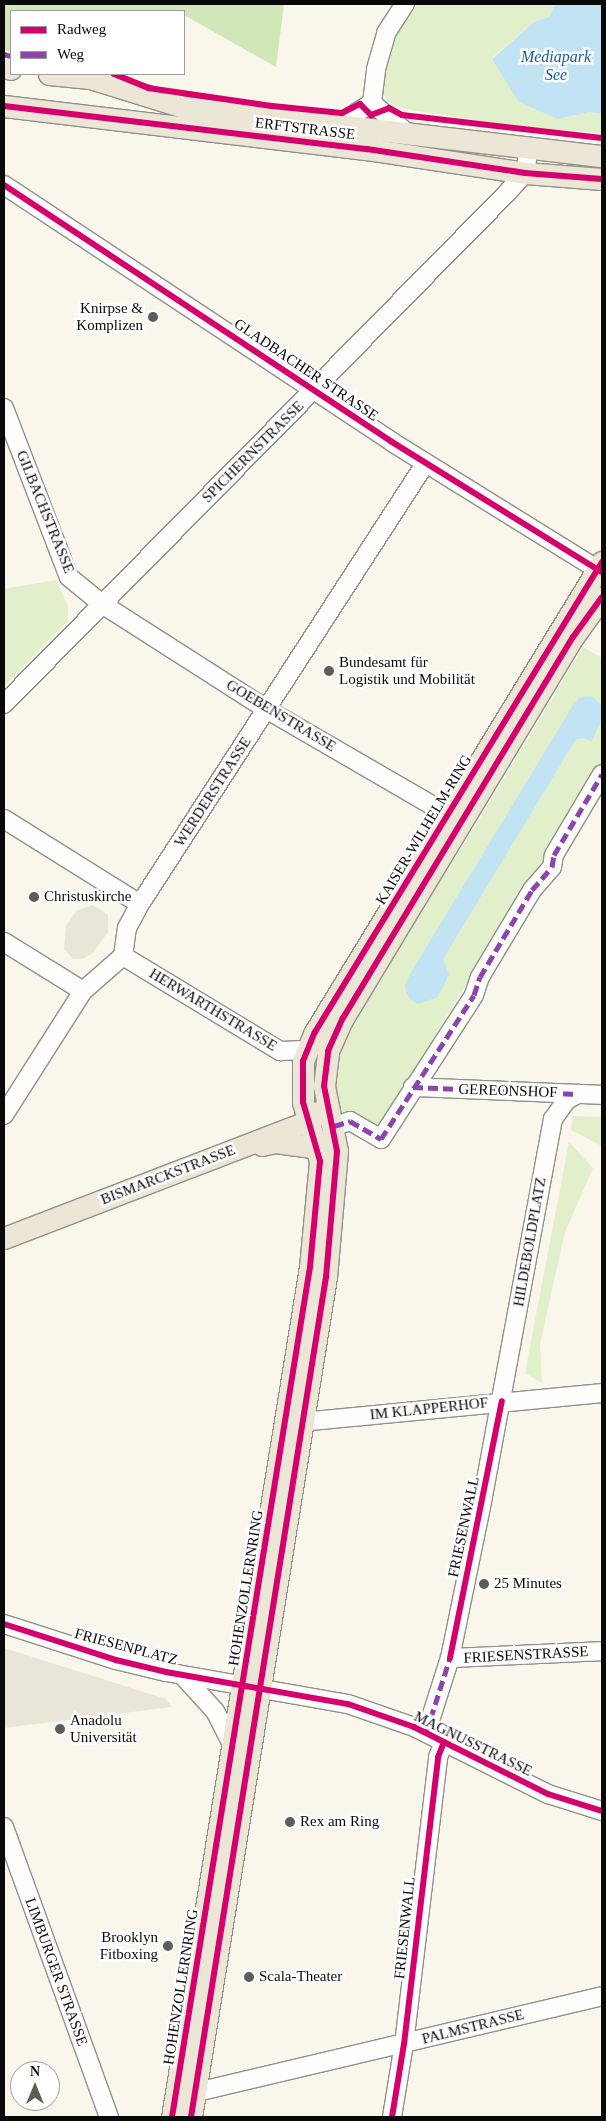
<!DOCTYPE html>
<html>
<head>
<meta charset="utf-8">
<style>
	body { margin:0 }
	#map { position:relative; width:606px; height:2121px; overflow:hidden; background:#f9f6ec; font-family:"Times New Roman",serif }
	div>[style] { position:absolute }
	[style*='--x'] { left:calc(var(--x)*1px); top:calc(var(--y)*1px); width:calc(var(--w)*1px); rotate:calc(var(--a)*1deg) }
	.green>* { inset:0; background:#e1efcb }
	.forest>* { inset:0; background:#d1e7b8 }
	.plaza>* { inset:0; background:#e9e5d7 }
	.water>* { inset:0; background:#c1e3f4 }
	.roads { filter:drop-shadow(1px 0 #91908b) drop-shadow(-1px 0 #91908b) drop-shadow(0 1px #91908b) drop-shadow(0 -1px #91908b) }
	.minor>* { height:18px; margin:-9px; padding:0 9px; transform-origin:9px; border-radius:9px; background:#fefefc }
	.major>* { height:21px; margin:-10.5px; padding:0 10.5px; transform-origin:10.5px; border-radius:10.5px; background:#ebe6d6 }
	.quiet>* { height:5px; margin-top:-2.5px; transform-origin:0; background:repeating-linear-gradient(90deg,#8e44ad 0 10px,transparent 0 15px) }
	.cycleway>* { height:6px; margin:-3px; padding:0 3px; transform-origin:3px; border-radius:3px; background:#d6006c }
	.dots>* { width:14px; height:14px; translate:-50% -50%; box-sizing:border-box; border:2px solid #fff; border-radius:50% }
	span { translate:-50% -50%; white-space:nowrap; text-align:center; line-height:1.15; -webkit-text-stroke:5px #fff; paint-order:stroke }
	.street-label { font-size:15px; color:#090909 }
	.poi-label { font-size:15px; color:#090909 }
	.right { translate:-100% -50%; text-align:right }
	.left { translate:0 -50%; text-align:left }
	.water-label { font-size:16px; color:#11609d; font-style:italic }
	.frame { position:absolute; inset:0; border:5px solid #090909; pointer-events:none }
	.legend { position:absolute; left:10px; top:10px; width:175px; height:65px; box-sizing:border-box; background:#fff; border:1px solid #9d9d9d; margin:0; padding:6px 9px; list-style:none; font-size:15px; color:#090909 }
	.legend li { display:flex; align-items:center; gap:10px; height:25px }
	.legend b { width:25px; border:1px solid #9d9d9d }
	.north { position:absolute; left:10px; top:2061px; width:50px; height:50px; box-sizing:border-box; background:#fff; border:1px solid #9d9d9d; border-radius:50%; rotate:0deg; font-size:14px; font-weight:700; line-height:20px; text-align:center; color:#090909 }
	.north::after { content:''; display:block; margin:auto; width:18px; height:22px; background:#5d5c58; clip-path:polygon(50% 0,100% 100%,50% 72%,0 100%) }
</style>
</head>
<body>
<div id="map">
	<div class="green">
		<i style="clip-path:polygon(417px 4px,555px 4px,549px 17px,534px 22px,492px 58px,558px 119px,589px 112px,602px 114px,602px 133px,512px 126px,393px 107px,383px 94px,385px 68px,396px 35px)"></i>
		<i style="clip-path:polygon(56px 580px,68px 606px,68px 621px,4px 686px,4px 589px)"></i>
		<i style="clip-path:polygon(583px 647px,602px 658px,602px 763px,380px 1125px,341px 1112px,333px 1069px,334px 1056px,354px 1015px,474px 828px)"></i>
		<i style="clip-path:polygon(573px 1116px,602px 1117px,602px 1146px,571px 1130px)"></i>
		<i style="clip-path:polygon(569px 1142px,593px 1168px,565px 1232px,540px 1344px,542px 1383px,525px 1373px)"></i>
	</div>
	<div class="forest">
		<i style="clip-path:polygon(4px 4px,284px 4px,276px 67px,184px 15px,184px 11px,11px 11px,11px 52px,4px 50px)"></i>
	</div>
	<div class="plaza">
		<i style="clip-path:polygon(93px 905px,108px 915px,108px 932px,92px 954px,82px 959px,73px 959px,64px 949px,66px 926px,76px 911px)"></i>
		<i style="clip-path:polygon(4px 1648px,166px 1699px,172px 1707px,4px 1728px)"></i>
	</div>
	<div class="water">
		<i style="clip-path:polygon(555px 4px,602px 4px,602px 114px,589px 112px,558px 119px,519px 102px,492px 59px,534px 22px,549px 17px)"></i>
		<i style="clip-path:polygon(586px 696px,593px 697px,602px 706px,602px 720px,591px 742px,585px 738px,576px 739px,443px 959px,449px 974px,438px 997px,418px 1004px,411px 1000px,406px 992px,405px 985px,410px 974px,572px 707px,578px 699px)"></i>
	</div>
	<div class="roads">
		<div class="minor">
			<i style="--x:372;--y:103;--w:46;--a:40.6"></i>
			<i style="--x:337;--y:125;--w:41;--a:-32.2"></i>
			<i style="--x:372;--y:103;--w:34;--a:-83"></i>
			<i style="--x:376;--y:69;--w:37;--a:-74"></i>
			<i style="--x:386;--y:33;--w:35;--a:-57"></i>
			<i style="--x:4;--y:185;--w:465;--a:33.5"></i>
			<i style="--x:392;--y:442;--w:247;--a:31.8"></i>
			<i style="--x:4;--y:408;--w:181;--a:69"></i>
			<i style="--x:69;--y:577;--w:43;--a:39.3"></i>
			<i style="--x:102;--y:604;--w:195;--a:32.6"></i>
			<i style="--x:266;--y:709;--w:223;--a:30.1"></i>
			<i style="--x:4;--y:704;--w:716;--a:-45.45"></i>
			<i style="--x:506;--y:194;--w:28;--a:-48"></i>
			<i style="--x:525;--y:173;--w:25;--a:-81"></i>
			<i style="--x:4;--y:819;--w:160;--a:32"></i>
			<i style="--x:4;--y:942;--w:93;--a:31.8"></i>
			<i style="--x:123;--y:956;--w:184;--a:31.2"></i>
			<i style="--x:280;--y:1051;--w:26;--a:-2"></i>
			<i style="--x:413;--y:1087;--w:189;--a:2.4"></i>
			<i style="--x:4;--y:1115;--w:147;--a:-57.5"></i>
			<i style="--x:83;--y:991;--w:53;--a:-41.2"></i>
			<i style="--x:123;--y:956;--w:28;--a:-82"></i>
			<i style="--x:127;--y:928;--w:27;--a:-62"></i>
			<i style="--x:140;--y:904;--w:524;--a:-57.07"></i>
			<i style="--x:334;--y:1126;--w:17;--a:-17"></i>
			<i style="--x:350;--y:1121;--w:36;--a:30"></i>
			<i style="--x:381;--y:1139;--w:171;--a:-57.1"></i>
			<i style="--x:474;--y:995;--w:19;--a:-72"></i>
			<i style="--x:480;--y:977;--w:101;--a:-59.1"></i>
			<i style="--x:532;--y:890;--w:30;--a:-49"></i>
			<i style="--x:552;--y:867;--w:12;--a:-81"></i>
			<i style="--x:554;--y:855;--w:94;--a:-59.3"></i>
			<i style="--x:291;--y:1423;--w:312;--a:-5.5"></i>
			<i style="--x:4;--y:1624;--w:118;--a:17.8"></i>
			<i style="--x:116;--y:1660;--w:51;--a:13.5"></i>
			<i style="--x:166;--y:1672;--w:185;--a:10"></i>
			<i style="--x:348;--y:1704;--w:70;--a:19.2"></i>
			<i style="--x:414;--y:1727;--w:150;--a:26.6"></i>
			<i style="--x:548;--y:1794;--w:57;--a:17.5"></i>
			<i style="--x:450;--y:1658;--w:152;--a:-2.6"></i>
			<i style="--x:183;--y:1676;--w:47;--a:47.6"></i>
			<i style="--x:215;--y:1711;--w:39;--a:63"></i>
			<i style="--x:426;--y:1733;--w:79;--a:-72.3"></i>
			<i style="--x:450;--y:1658;--w:154;--a:-78.4"></i>
			<i style="--x:481;--y:1507;--w:395;--a:-79.5"></i>
			<i style="--x:553;--y:1119;--w:24;--a:-54"></i>
			<i style="--x:567;--y:1100;--w:13;--a:-29"></i>
			<i style="--x:4;--y:1827;--w:308;--a:70.1"></i>
			<i style="--x:197;--y:2092;--w:416;--a:-13.3"></i>
			<i style="--x:392;--y:2117;--w:74;--a:-80.7"></i>
			<i style="--x:404;--y:2044;--w:289;--a:-83.2"></i>
			<i style="--x:438;--y:1757;--w:16;--a:-68"></i>
		</div>
		<div class="major">
			<i style="--x:4;--y:67;--w:7;--a:16"></i>
			<i style="--x:49;--y:74;--w:41;--a:5.6"></i>
			<i style="--x:90;--y:78;--w:97;--a:17.3"></i>
			<i style="--x:183;--y:107;--w:422;--a:6.7"></i>
			<i style="--x:4;--y:106;--w:366;--a:6.8"></i>
			<i style="--x:367;--y:149;--w:160;--a:8.6"></i>
			<i style="--x:525;--y:173;--w:77;--a:4.5"></i>
			<i style="--x:262;--y:1145;--w:13;--a:-13"></i>
			<i style="--x:275;--y:1142;--w:43;--a:7.9"></i>
			<i style="--x:4;--y:1238;--w:327;--a:-21"></i>
			<i style="--x:309;--y:1121;--w:15;--a:-42"></i>
			<i style="--x:172;--y:2117;--w:861;--a:-80.78"></i>
			<i style="--x:310;--y:1267;--w:106;--a:-84.6"></i>
			<i style="--x:320;--y:1161;--w:61;--a:-106.1"></i>
			<i style="--x:303;--y:1102;--w:41;--a:-90"></i>
			<i style="--x:303;--y:1061;--w:31;--a:-68"></i>
			<i style="--x:315;--y:1032;--w:551;--a:-58.59"></i>
			<i style="--x:191;--y:2117;--w:851;--a:-80.87"></i>
			<i style="--x:326;--y:1277;--w:126;--a:-85"></i>
			<i style="--x:337;--y:1151;--w:66;--a:-101.3"></i>
			<i style="--x:324;--y:1086;--w:35;--a:-83"></i>
			<i style="--x:328;--y:1051;--w:36;--a:-66"></i>
			<i style="--x:343;--y:1018;--w:445;--a:-58.9"></i>
			<i style="--x:573;--y:637;--w:49;--a:-54.1"></i>
		</div>
	</div>
	<div class="quiet">
		<i style="--x:4;--y:54;--w:7;--a:16"></i>
		<i style="--x:413;--y:1087;--w:165;--a:2.4"></i>
		<i style="--x:334;--y:1126;--w:17;--a:-17"></i>
		<i style="--x:350;--y:1121;--w:36;--a:30"></i>
		<i style="--x:381;--y:1139;--w:171;--a:-57.1"></i>
		<i style="--x:474;--y:995;--w:19;--a:-72"></i>
		<i style="--x:480;--y:977;--w:101;--a:-59.1"></i>
		<i style="--x:532;--y:890;--w:30;--a:-49"></i>
		<i style="--x:552;--y:867;--w:12;--a:-81"></i>
		<i style="--x:554;--y:855;--w:94;--a:-59.3"></i>
		<i style="--x:426;--y:1733;--w:79;--a:-72.3"></i>
	</div>
	<div class="cycleway">
		<i style="--x:114;--y:74;--w:37;--a:22"></i>
		<i style="--x:148;--y:88;--w:125;--a:8.3"></i>
		<i style="--x:272;--y:106;--w:70;--a:5.7"></i>
		<i style="--x:342;--y:113;--w:20;--a:-27"></i>
		<i style="--x:360;--y:104;--w:16;--a:45"></i>
		<i style="--x:371;--y:115;--w:19;--a:-21"></i>
		<i style="--x:389;--y:108;--w:15;--a:28"></i>
		<i style="--x:402;--y:115;--w:201;--a:6.6"></i>
		<i style="--x:4;--y:106;--w:366;--a:6.8"></i>
		<i style="--x:367;--y:149;--w:160;--a:8.6"></i>
		<i style="--x:525;--y:173;--w:77;--a:4.5"></i>
		<i style="--x:4;--y:185;--w:465;--a:33.5"></i>
		<i style="--x:392;--y:442;--w:247;--a:31.8"></i>
		<i style="--x:4;--y:1624;--w:118;--a:17.8"></i>
		<i style="--x:116;--y:1660;--w:51;--a:13.5"></i>
		<i style="--x:166;--y:1672;--w:185;--a:10"></i>
		<i style="--x:348;--y:1704;--w:70;--a:19.2"></i>
		<i style="--x:414;--y:1727;--w:150;--a:26.6"></i>
		<i style="--x:548;--y:1794;--w:57;--a:17.5"></i>
		<i style="--x:450;--y:1658;--w:262;--a:-78.6"></i>
		<i style="--x:172;--y:2117;--w:861;--a:-80.78"></i>
		<i style="--x:310;--y:1267;--w:106;--a:-84.6"></i>
		<i style="--x:320;--y:1161;--w:61;--a:-106.1"></i>
		<i style="--x:303;--y:1102;--w:41;--a:-90"></i>
		<i style="--x:303;--y:1061;--w:31;--a:-68"></i>
		<i style="--x:315;--y:1032;--w:551;--a:-58.59"></i>
		<i style="--x:191;--y:2117;--w:851;--a:-80.87"></i>
		<i style="--x:326;--y:1277;--w:126;--a:-85"></i>
		<i style="--x:337;--y:1151;--w:66;--a:-101.3"></i>
		<i style="--x:324;--y:1086;--w:35;--a:-83"></i>
		<i style="--x:328;--y:1051;--w:36;--a:-66"></i>
		<i style="--x:343;--y:1018;--w:445;--a:-58.9"></i>
		<i style="--x:573;--y:637;--w:49;--a:-54.1"></i>
		<i style="--x:392;--y:2117;--w:74;--a:-80.7"></i>
		<i style="--x:404;--y:2044;--w:289;--a:-83.2"></i>
		<i style="--x:438;--y:1757;--w:16;--a:-68"></i>
	</div>
	<div class="dots">
		<i style="left:153px;top:317px;background:#5d5c58"></i>
		<i style="left:329px;top:671px;background:#5d5c58"></i>
		<i style="left:34px;top:897px;background:#5d5c58"></i>
		<i style="left:484px;top:1584px;background:#5d5c58"></i>
		<i style="left:60px;top:1729px;background:#5d5c58"></i>
		<i style="left:290px;top:1822px;background:#5d5c58"></i>
		<i style="left:168px;top:1946px;background:#5d5c58"></i>
		<i style="left:249px;top:1977px;background:#5d5c58"></i>
	</div>
	<div class="street-label">
		<span style="left:305px;top:129px;rotate:7deg">ERFTSTRASSE</span>
		<span style="left:306px;top:370px;rotate:34deg">GLADBACHER STRASSE</span>
		<span style="left:253px;top:452px;rotate:-45deg">SPICHERNSTRASSE</span>
		<span style="left:45px;top:512px;rotate:68deg">GILBACHSTRASSE</span>
		<span style="left:281px;top:716px;rotate:31deg">GOEBENSTRASSE</span>
		<span style="left:213px;top:792px;rotate:-57deg">WERDERSTRASSE</span>
		<span style="left:424px;top:830px;rotate:-59deg">KAISER-WILHELM-RING</span>
		<span style="left:213px;top:1010px;rotate:31deg">HERWARTHSTRASSE</span>
		<span style="left:508px;top:1091px;rotate:2deg">GEREONSHOF</span>
		<span style="left:168px;top:1175px;rotate:-21deg">BISMARCKSTRASSE</span>
		<span style="left:530px;top:1242px;rotate:-80deg">HILDEBOLDPLATZ</span>
		<span style="left:429px;top:1409px;rotate:-6deg">IM KLAPPERHOF</span>
		<span style="left:464px;top:1527px;rotate:-78deg">FRIESENWALL</span>
		<span style="left:246px;top:1588px;rotate:-81deg">HOHENZOLLERNRING</span>
		<span style="left:126px;top:1647px;rotate:15deg">FRIESENPLATZ</span>
		<span style="left:526px;top:1655px;rotate:-3deg">FRIESENSTRASSE</span>
		<span style="left:473px;top:1744px;rotate:26deg">MAGNUSSTRASSE</span>
		<span style="left:405px;top:1928px;rotate:-84deg">FRIESENWALL</span>
		<span style="left:56px;top:1972px;rotate:70deg">LIMBURGER STRASSE</span>
		<span style="left:181px;top:1987px;rotate:-81deg">HOHENZOLLERNRING</span>
		<span style="left:473px;top:2027px;rotate:-14deg">PALMSTRASSE</span>
	</div>
	<div class="poi-label">
		<span class="right" style="left:143px;top:317px">Knirpse &amp;<br>Komplizen</span>
		<span class="left" style="left:339px;top:671px">Bundesamt für<br>Logistik und Mobilität</span>
		<span class="left" style="left:44px;top:897px">Christuskirche</span>
		<span class="left" style="left:494px;top:1584px">25 Minutes</span>
		<span class="left" style="left:70px;top:1729px">Anadolu<br>Universität</span>
		<span class="left" style="left:300px;top:1822px">Rex am Ring</span>
		<span class="right" style="left:158px;top:1946px">Brooklyn<br>Fitboxing</span>
		<span class="left" style="left:259px;top:1977px">Scala-Theater</span>
	</div>
	<div class="water-label">
		<span style="left:556px;top:66px">Mediapark<br>See</span>
	</div>
	<div class="frame"></div>
	<ul class="legend">
	<li><b style="height:6px;background:#d6006c"></b>Radweg</li>
	<li><b style="height:6px;background:#8e44ad"></b>Weg</li>
	</ul>
	<div class="north">N</div>
</div>
</body>
</html>
